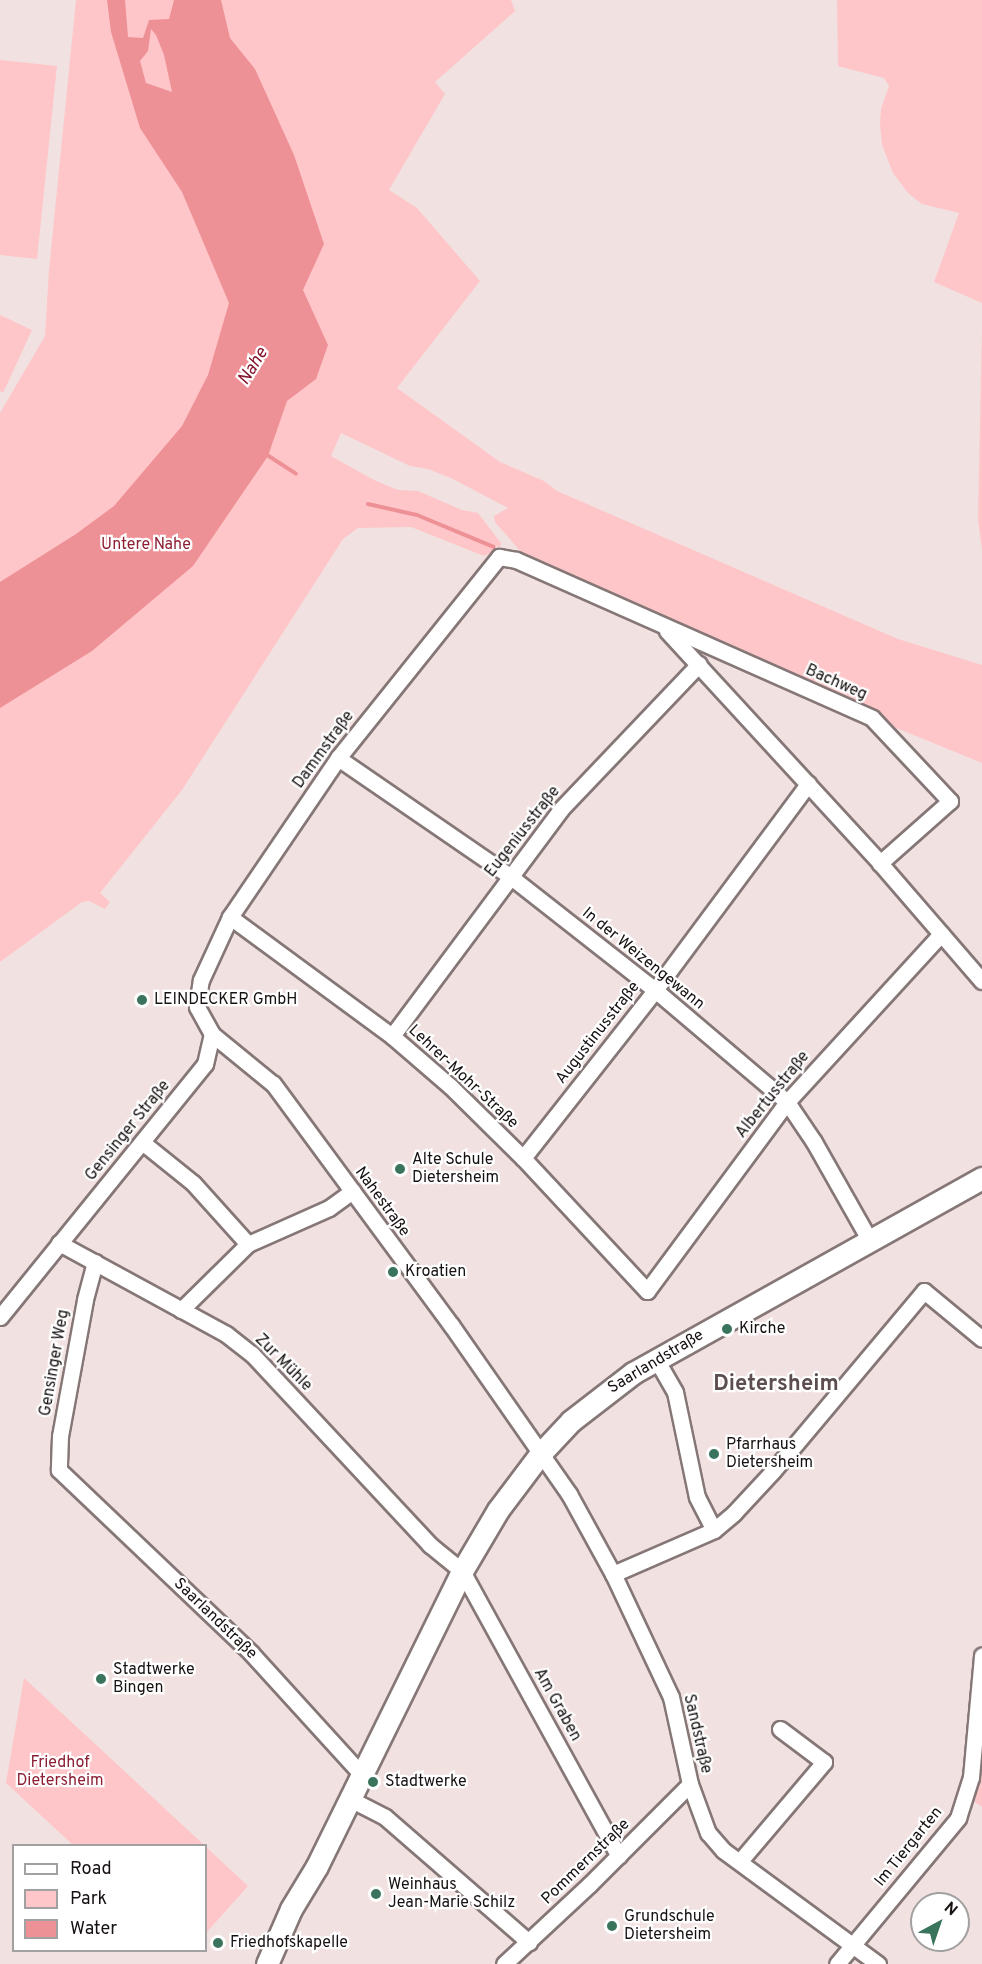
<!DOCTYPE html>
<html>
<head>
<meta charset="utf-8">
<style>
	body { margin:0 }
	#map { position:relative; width:982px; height:1964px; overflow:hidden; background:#f2e1e1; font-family:Overpass,sans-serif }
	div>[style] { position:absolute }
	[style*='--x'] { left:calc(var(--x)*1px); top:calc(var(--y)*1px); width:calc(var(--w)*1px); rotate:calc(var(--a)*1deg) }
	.green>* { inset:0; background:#fec6c8 }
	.water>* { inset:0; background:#ee9197 }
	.stream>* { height:4px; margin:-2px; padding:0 2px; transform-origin:2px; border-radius:2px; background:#ee9197 }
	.roads { filter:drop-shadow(2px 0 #867777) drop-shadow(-2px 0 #867777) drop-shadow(0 2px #867777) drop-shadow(0 -2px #867777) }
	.minor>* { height:15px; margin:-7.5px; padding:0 7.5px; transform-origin:7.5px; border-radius:7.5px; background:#fff }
	.secondary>* { height:21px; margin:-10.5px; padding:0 10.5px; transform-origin:10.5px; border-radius:10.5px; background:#fff }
	.dots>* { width:16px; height:16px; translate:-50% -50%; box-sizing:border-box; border:3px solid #fff; border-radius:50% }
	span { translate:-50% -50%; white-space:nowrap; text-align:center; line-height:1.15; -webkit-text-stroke:4.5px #fff; paint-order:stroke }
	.park-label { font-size:16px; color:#8c1f33 }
	.street-label { font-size:16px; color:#171111 }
	.poi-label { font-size:16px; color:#171111 }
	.left { translate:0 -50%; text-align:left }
	.water-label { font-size:18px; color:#84162d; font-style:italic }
	.district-label { font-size:22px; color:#5c4e4e; font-weight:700 }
	.legend { position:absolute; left:12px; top:1844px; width:195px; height:108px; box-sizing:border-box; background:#fff; border:2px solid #a2a0a0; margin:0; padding:8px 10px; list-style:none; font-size:18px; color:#171111 }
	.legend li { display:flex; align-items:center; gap:12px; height:30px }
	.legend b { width:30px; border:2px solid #a2a0a0 }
	.north { position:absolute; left:910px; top:1892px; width:60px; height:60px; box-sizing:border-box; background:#fff; border:2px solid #a2a0a0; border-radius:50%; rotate:40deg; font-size:16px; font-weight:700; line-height:24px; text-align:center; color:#171111 }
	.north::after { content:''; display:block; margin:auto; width:21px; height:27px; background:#3a745d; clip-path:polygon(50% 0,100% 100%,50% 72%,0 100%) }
</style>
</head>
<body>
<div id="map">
	<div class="green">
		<i style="clip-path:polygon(76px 0,511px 0,515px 11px,435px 82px,445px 94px,389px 190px,417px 208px,480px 281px,397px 388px,500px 462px,544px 481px,557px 491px,898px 639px,982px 665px,982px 763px,872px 718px,535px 563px,522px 553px,495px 522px,494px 516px,508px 508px,453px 479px,428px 469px,410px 466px,341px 433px,331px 456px,374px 480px,398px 490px,418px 491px,462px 510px,478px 513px,501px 543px,500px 547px,495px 546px,491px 553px,484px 556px,411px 527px,358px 528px,343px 539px,182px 790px,100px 893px,110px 902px,105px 909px,89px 901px,82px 902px,0 962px,0 413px,45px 336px,49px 270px)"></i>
		<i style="clip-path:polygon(837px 0,982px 0,982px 303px,934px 282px,959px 213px,922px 204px,908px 193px,893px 173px,882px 145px,880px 124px,881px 109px,889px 86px,884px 78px,838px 66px)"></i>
		<i style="clip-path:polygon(0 60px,57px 66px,37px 259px,0 255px)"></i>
		<i style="clip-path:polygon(0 315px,32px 330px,3px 393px,0 391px)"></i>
		<i style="clip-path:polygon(982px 326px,982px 550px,978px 520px)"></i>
		<i style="clip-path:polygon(24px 1678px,204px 1845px,73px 1845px,6px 1783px)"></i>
		<i style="clip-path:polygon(982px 1722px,982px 1807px,972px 1800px)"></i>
		<i style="clip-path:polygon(206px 1847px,248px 1886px,206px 1933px)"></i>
	</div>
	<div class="water">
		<i style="clip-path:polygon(evenodd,107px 0,125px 0,128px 37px,143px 38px,149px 20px,169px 19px,174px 0,221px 0,230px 38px,255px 69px,294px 155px,324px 244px,303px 290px,328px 345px,316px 379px,287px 401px,268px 456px,193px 566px,92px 651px,0 708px,0 582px,76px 534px,114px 506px,182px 426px,208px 375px,229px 303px,182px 192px,140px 128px,111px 32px,107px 0,151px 29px,156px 35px,164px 55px,172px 92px,146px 83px,140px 61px,148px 51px,151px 29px)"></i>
	</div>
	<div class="stream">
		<i style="--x:264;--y:453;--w:38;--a:33"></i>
		<i style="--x:368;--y:504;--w:50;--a:12.7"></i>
		<i style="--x:417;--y:515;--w:83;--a:22.6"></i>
	</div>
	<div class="roads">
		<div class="minor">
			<i style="--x:667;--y:631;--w:315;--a:47.4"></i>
			<i style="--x:880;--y:863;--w:156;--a:49.2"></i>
			<i style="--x:338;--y:758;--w:210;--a:34.5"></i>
			<i style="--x:511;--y:877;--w:183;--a:38.1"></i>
			<i style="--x:655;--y:990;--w:173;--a:40.3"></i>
			<i style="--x:787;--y:1102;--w:48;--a:56"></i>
			<i style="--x:814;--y:1142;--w:114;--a:60.5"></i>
			<i style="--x:230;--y:917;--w:201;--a:36.3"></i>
			<i style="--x:392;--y:1036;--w:77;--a:40.8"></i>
			<i style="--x:450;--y:1086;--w:103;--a:44.6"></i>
			<i style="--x:523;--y:1158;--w:182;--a:47"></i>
			<i style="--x:647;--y:1291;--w:235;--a:-53.5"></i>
			<i style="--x:787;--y:1102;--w:228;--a:-47.5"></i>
			<i style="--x:392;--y:1036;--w:283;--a:-53.3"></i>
			<i style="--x:561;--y:809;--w:200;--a:-46.4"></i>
			<i style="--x:142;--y:1142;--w:65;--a:38.8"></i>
			<i style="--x:193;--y:1183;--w:82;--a:48"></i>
			<i style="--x:523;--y:1158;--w:214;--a:-51.8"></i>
			<i style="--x:655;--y:990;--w:257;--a:-53.4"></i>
			<i style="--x:59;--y:1243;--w:190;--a:28.6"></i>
			<i style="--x:226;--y:1334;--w:33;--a:38"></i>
			<i style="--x:252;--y:1354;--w:261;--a:47"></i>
			<i style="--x:430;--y:1545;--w:41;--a:39.1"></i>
			<i style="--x:462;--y:1571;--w:325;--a:61.2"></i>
			<i style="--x:95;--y:1262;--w:39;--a:105"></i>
			<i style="--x:85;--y:1300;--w:138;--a:100.4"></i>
			<i style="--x:60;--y:1436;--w:34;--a:92"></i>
			<i style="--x:59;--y:1470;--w:265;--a:43.6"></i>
			<i style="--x:251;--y:1653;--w:165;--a:47.7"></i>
			<i style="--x:181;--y:1310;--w:94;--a:-44.6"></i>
			<i style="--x:248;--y:1244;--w:89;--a:-24"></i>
			<i style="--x:329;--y:1208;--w:29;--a:-36"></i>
			<i style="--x:0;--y:1317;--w:326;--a:-51"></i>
			<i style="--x:205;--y:1064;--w:31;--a:-77"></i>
			<i style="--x:656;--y:1359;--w:38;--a:60"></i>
			<i style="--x:675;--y:1392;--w:107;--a:78.2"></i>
			<i style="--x:697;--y:1497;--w:37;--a:63"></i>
			<i style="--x:613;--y:1574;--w:110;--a:-23.5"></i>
			<i style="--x:714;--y:1530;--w:26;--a:-40"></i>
			<i style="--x:734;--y:1513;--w:57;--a:-47.1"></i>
			<i style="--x:773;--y:1471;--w:235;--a:-50"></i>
			<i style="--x:924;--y:1291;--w:75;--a:39.6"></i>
			<i style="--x:350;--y:1799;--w:39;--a:27"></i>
			<i style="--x:385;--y:1817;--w:191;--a:41"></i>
			<i style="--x:740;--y:1861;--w:130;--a:-49.7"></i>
			<i style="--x:824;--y:1762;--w:55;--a:-143.1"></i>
			<i style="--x:504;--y:1964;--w:117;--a:-42.9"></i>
			<i style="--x:590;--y:1884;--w:141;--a:-45"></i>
			<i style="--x:837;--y:1964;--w:190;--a:-50.3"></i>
			<i style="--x:958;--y:1818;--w:43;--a:-72.4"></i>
			<i style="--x:971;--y:1777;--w:122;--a:-84.8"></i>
			<i style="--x:878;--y:1964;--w:192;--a:-143.7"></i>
			<i style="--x:723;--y:1850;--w:23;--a:-131"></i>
			<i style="--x:708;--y:1833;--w:52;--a:-110.2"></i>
			<i style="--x:690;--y:1784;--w:89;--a:-102.3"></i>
			<i style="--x:671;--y:1697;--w:136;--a:-115.2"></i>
			<i style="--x:613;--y:1574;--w:91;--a:-118.8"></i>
			<i style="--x:569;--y:1494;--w:206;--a:-124.9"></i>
			<i style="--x:451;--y:1325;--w:300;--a:-126.4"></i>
			<i style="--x:273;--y:1084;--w:79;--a:-140.7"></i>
			<i style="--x:212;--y:1034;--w:31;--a:-119"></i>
			<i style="--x:197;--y:1007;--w:27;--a:-82"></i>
			<i style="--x:201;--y:980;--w:69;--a:-65.3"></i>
			<i style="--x:230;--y:917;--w:192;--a:-55.8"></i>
			<i style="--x:338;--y:758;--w:258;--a:-51.3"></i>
			<i style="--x:499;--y:557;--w:17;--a:10"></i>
			<i style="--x:516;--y:560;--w:389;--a:23.9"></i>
			<i style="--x:872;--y:718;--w:114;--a:46.8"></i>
			<i style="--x:950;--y:801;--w:94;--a:138.5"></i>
		</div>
		<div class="secondary">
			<i style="--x:267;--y:1964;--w:60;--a:-66.4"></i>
			<i style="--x:291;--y:1909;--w:50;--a:-58.8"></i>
			<i style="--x:317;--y:1866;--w:329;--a:-63.8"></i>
			<i style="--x:462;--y:1571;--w:71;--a:-59.5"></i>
			<i style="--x:498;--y:1510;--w:71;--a:-53"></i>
			<i style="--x:541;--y:1453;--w:44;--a:-46.8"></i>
			<i style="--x:571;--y:1421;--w:78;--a:-37.7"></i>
			<i style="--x:633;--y:1373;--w:400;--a:-29.2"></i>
		</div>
	</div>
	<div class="dots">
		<i style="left:142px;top:1000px;background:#3a745d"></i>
		<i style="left:400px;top:1169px;background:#3a745d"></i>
		<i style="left:393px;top:1272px;background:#3a745d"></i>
		<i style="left:727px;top:1329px;background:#3a745d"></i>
		<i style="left:714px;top:1454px;background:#3a745d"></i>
		<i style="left:101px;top:1679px;background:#3a745d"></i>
		<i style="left:373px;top:1782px;background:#3a745d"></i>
		<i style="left:376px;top:1894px;background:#3a745d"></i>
		<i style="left:612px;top:1926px;background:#3a745d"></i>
		<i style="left:218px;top:1943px;background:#3a745d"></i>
	</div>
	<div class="park-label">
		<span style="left:146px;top:545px">Untere Nahe</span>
		<span style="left:60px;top:1772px">Friedhof<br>Dietersheim</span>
	</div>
	<div class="street-label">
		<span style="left:836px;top:683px;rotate:24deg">Bachweg</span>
		<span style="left:324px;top:750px;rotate:-54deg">Dammstraße</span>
		<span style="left:523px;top:832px;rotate:-52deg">Eugeniusstraße</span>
		<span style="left:643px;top:959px;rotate:39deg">In der Weizengewann</span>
		<span style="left:598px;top:1033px;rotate:-52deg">Augustinusstraße</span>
		<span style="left:463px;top:1077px;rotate:43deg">Lehrer-Mohr-Straße</span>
		<span style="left:773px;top:1095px;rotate:-51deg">Albertusstraße</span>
		<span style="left:128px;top:1131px;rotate:-51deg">Gensinger Straße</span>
		<span style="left:382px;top:1202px;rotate:54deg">Nahestraße</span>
		<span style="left:656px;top:1362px;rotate:-31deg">Saarlandstraße</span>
		<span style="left:55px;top:1363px;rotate:-80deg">Gensinger Weg</span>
		<span style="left:283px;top:1363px;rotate:45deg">Zur Mühle</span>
		<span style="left:215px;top:1619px;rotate:44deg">Saarlandstraße</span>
		<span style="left:557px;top:1705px;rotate:61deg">Am Graben</span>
		<span style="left:697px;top:1734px;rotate:77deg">Sandstraße</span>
		<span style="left:909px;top:1847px;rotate:-51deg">Im Tiergarten</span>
		<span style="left:586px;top:1862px;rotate:-44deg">Pommernstraße</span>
	</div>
	<div class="poi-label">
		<span class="left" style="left:154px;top:1000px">LEINDECKER GmbH</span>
		<span class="left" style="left:412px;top:1169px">Alte Schule<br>Dietersheim</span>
		<span class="left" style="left:405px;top:1272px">Kroatien</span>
		<span class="left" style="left:739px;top:1329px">Kirche</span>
		<span class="left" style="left:726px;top:1454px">Pfarrhaus<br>Dietersheim</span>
		<span class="left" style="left:113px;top:1679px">Stadtwerke<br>Bingen</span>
		<span class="left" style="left:385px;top:1782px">Stadtwerke</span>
		<span class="left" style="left:388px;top:1894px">Weinhaus<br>Jean-Marie Schilz</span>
		<span class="left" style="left:624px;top:1926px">Grundschule<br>Dietersheim</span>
		<span class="left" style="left:230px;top:1943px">Friedhofskapelle</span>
	</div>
	<div class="water-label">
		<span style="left:254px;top:367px;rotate:-58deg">Nahe</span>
	</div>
	<div class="district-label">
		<span style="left:776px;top:1385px">Dietersheim</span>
	</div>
	<ul class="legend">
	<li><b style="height:8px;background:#fff"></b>Road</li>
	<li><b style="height:16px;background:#fec6c8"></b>Park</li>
	<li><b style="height:16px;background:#ee9197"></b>Water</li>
	</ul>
	<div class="north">N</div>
</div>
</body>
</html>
